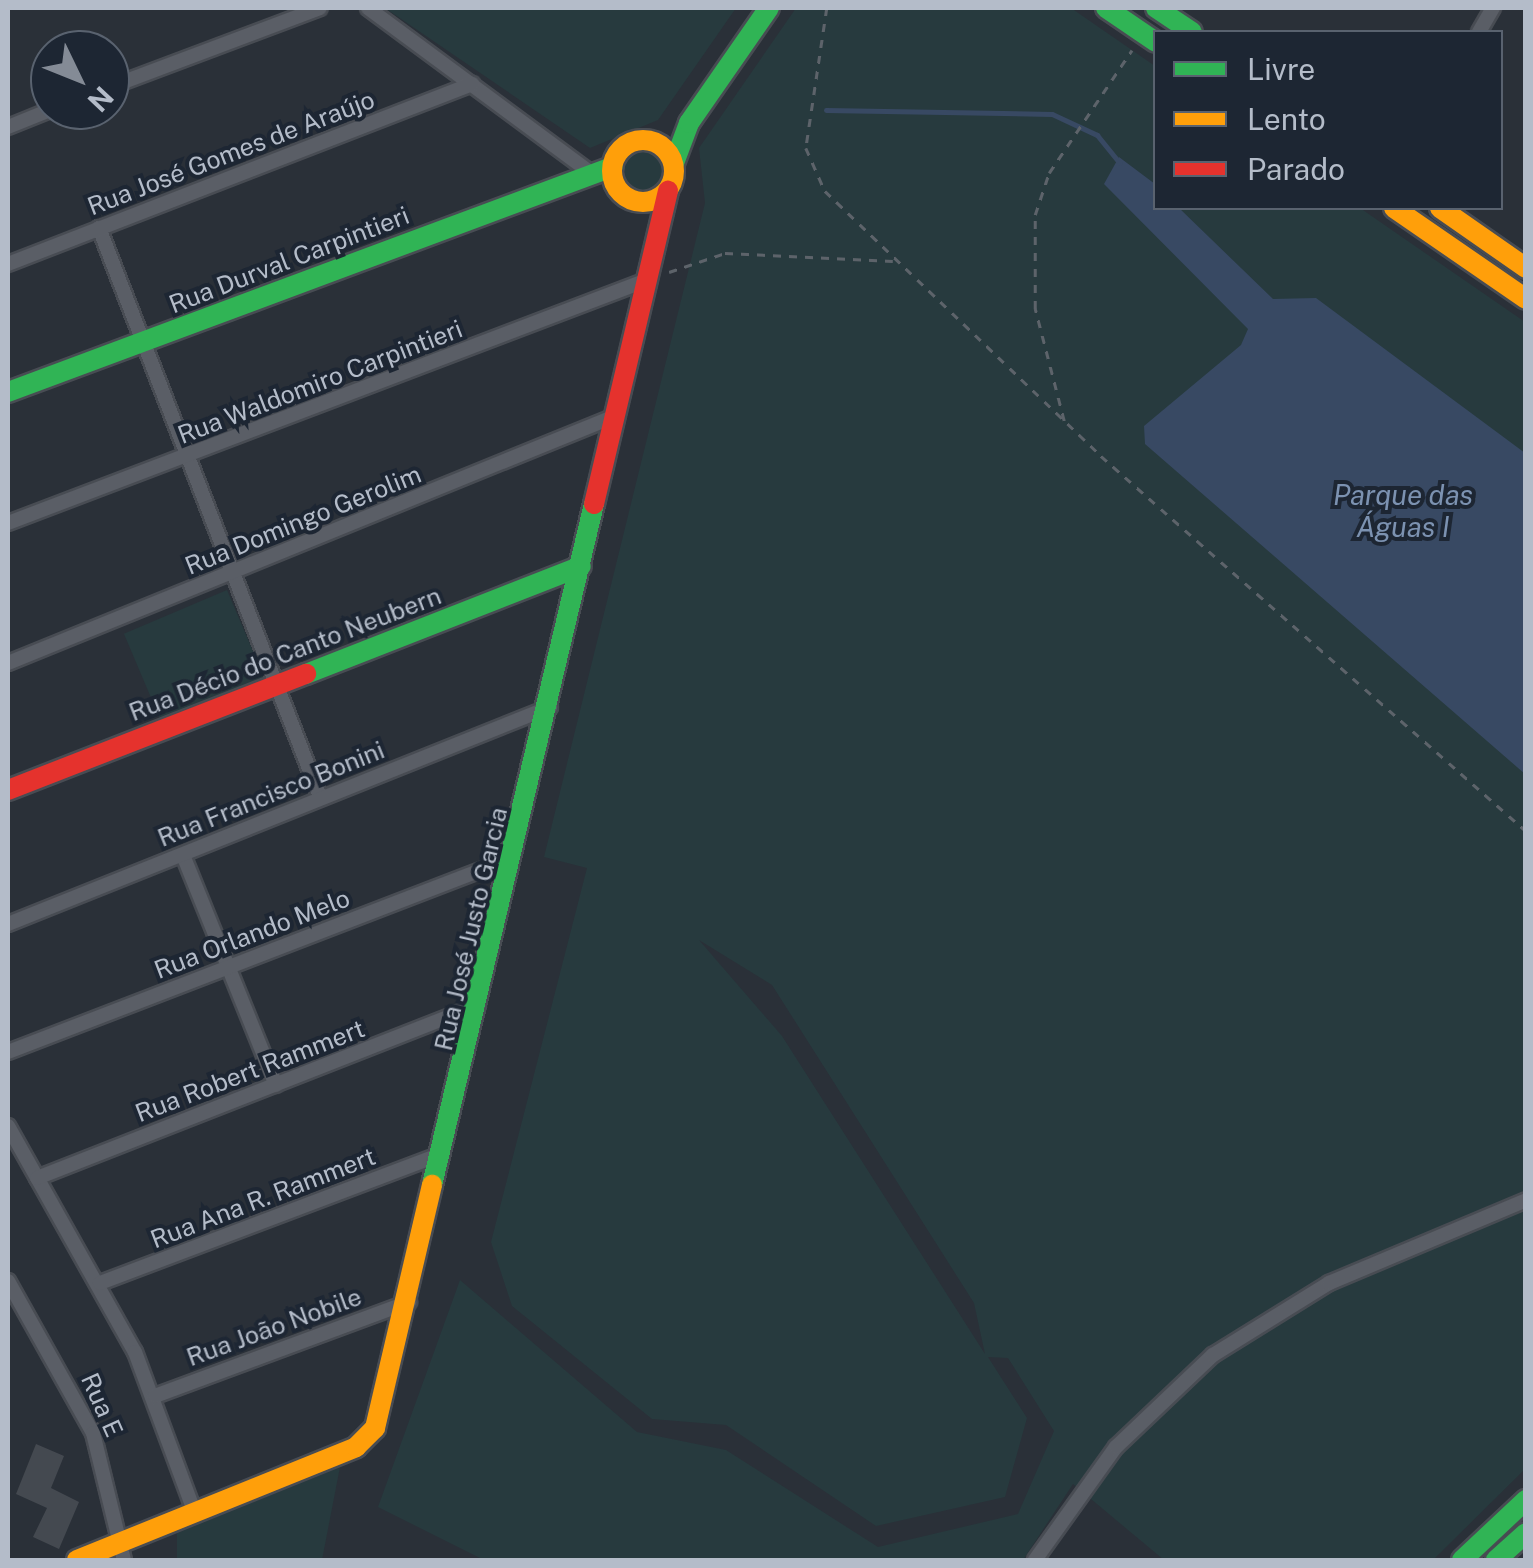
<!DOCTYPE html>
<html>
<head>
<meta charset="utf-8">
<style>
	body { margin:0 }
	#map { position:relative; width:1533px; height:1568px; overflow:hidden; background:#2a3038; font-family:"Public Sans",sans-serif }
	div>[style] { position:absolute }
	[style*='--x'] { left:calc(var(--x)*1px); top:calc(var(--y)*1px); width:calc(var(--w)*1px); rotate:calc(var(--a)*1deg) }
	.green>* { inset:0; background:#273a3e; transform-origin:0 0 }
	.round { border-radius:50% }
	.water>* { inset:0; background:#384963 }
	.stream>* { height:5px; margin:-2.5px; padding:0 2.5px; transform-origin:2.5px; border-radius:2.5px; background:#384963 }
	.building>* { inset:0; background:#444950 }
	.path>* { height:2.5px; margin-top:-1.25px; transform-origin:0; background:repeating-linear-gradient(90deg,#5d636a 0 8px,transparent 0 16px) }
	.roads { filter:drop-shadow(2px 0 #484c53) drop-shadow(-2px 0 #484c53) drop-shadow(0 2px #484c53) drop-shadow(0 -2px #484c53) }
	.street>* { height:14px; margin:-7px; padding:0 7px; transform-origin:7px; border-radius:7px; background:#5a5e66 }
	.fast>* { height:20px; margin:-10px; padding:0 10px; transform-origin:10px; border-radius:10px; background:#30b455 }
	.slow>* { height:20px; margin:-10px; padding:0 10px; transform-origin:10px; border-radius:10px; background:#ff9f0a }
	.slow>.ring { margin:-10px; padding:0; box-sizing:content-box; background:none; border:20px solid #ff9f0a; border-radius:50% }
	.jam>* { height:20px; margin:-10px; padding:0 10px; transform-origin:10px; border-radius:10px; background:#e5322d }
	span { translate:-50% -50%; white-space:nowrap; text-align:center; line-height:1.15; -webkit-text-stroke:8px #1d2633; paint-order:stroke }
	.street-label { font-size:25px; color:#b4bcc9 }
	.water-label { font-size:28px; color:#7c92b1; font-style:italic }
	.frame { position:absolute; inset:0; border:10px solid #b4bcc9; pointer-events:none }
	.legend { position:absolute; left:1153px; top:30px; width:350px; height:180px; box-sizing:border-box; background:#1d2633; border:2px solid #59626f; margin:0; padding:12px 18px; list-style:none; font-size:30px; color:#b4bcc9 }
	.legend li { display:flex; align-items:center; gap:20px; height:50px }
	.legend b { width:50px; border:2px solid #59626f }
	.north { position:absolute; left:30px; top:30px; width:100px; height:100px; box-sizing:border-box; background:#1d2633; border:2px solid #59626f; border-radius:50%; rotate:133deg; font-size:28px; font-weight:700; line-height:40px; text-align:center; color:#b4bcc9 }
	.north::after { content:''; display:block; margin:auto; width:35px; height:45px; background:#848b96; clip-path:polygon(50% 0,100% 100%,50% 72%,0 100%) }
</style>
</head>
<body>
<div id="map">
	<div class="green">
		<i style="clip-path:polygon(385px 8px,736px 8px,658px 120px,590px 148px)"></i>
		<i style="clip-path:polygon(evenodd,796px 8px,1071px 8px,1155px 66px,1156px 208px,1360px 208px,1525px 322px,1525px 1469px,1433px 1560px,1164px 1560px,1073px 1484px,1023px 1560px,484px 1560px,378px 1507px,460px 1280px,637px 1432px,726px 1450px,878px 1547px,1018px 1514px,1054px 1431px,1008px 1358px,988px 1357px,1027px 1418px,1005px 1497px,876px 1526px,726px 1425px,652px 1419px,512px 1306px,491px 1242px,587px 868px,544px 857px,705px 203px,699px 148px,796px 8px,699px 940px,772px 985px,974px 1303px,985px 1354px,782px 1036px,699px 940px)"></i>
		<i class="round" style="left:619px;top:145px;width:50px;height:50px"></i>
		<i style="left:227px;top:590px;width:96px;height:112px;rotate:67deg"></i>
		<i style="clip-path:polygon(340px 1467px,322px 1560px,177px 1560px,177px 1533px)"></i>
	</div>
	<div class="water">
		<i style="clip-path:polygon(1119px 157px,1155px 184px,1156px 208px,1179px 208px,1273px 299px,1316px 298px,1525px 453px,1525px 774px,1145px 444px,1144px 426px,1241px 345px,1248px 329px,1104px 184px)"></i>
	</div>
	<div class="stream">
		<i style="--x:826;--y:110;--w:226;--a:1"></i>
		<i style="--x:1052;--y:114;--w:50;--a:25"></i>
		<i style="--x:1097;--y:135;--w:36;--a:51"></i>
	</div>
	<div class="building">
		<i style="clip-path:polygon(36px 1444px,64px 1456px,51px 1488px,79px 1502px,59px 1549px,33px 1537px,47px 1508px,16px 1494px)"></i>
	</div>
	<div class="path">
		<i style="--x:827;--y:8;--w:142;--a:98.5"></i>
		<i style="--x:806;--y:148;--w:47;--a:66.2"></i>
		<i style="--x:825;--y:191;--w:383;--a:43.8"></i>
		<i style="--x:1101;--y:456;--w:567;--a:41.42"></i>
		<i style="--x:669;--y:272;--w:59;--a:-18.7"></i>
		<i style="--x:725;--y:253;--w:168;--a:2.7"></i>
		<i style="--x:1064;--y:421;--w:116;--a:-104.5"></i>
		<i style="--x:1035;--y:309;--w:94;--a:-90"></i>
		<i style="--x:1035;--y:215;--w:44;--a:-71.6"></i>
		<i style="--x:1049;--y:173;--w:148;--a:-56"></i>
	</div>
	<div class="roads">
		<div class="street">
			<i style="--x:368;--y:8;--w:274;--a:36.5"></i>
			<i style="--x:1479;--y:32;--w:28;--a:-60"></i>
			<i style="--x:110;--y:87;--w:224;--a:-20.6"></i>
			<i style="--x:8;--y:127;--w:45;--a:-22"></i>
			<i style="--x:99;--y:228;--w:610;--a:68.77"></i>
			<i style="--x:8;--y:264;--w:498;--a:-21.2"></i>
			<i style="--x:8;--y:523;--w:684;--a:-20.82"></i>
			<i style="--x:8;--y:663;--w:655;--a:-22.14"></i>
			<i style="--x:183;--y:855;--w:248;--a:68"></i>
			<i style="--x:8;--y:924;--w:584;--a:-21.82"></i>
			<i style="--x:8;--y:1052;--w:540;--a:-21.05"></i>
			<i style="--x:8;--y:1126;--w:259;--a:60.7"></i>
			<i style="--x:135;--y:1352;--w:170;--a:69.6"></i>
			<i style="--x:37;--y:1178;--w:474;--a:-21.4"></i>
			<i style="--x:8;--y:1281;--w:174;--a:60.8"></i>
			<i style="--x:93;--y:1433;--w:131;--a:76.3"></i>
			<i style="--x:100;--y:1283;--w:366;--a:-20.7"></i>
			<i style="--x:155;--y:1396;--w:271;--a:-20.3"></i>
			<i style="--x:1035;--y:1560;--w:139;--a:-54.4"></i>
			<i style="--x:1116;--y:1447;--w:134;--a:-43.5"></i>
			<i style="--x:1213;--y:1355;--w:137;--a:-31.8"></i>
			<i style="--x:1329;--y:1283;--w:214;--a:-22.8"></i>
		</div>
		<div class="fast">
			<i style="--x:1106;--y:8;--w:60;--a:34.2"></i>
			<i style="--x:1156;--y:8;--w:43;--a:33.7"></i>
			<i style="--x:674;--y:163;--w:43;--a:-69.4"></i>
			<i style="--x:689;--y:123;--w:140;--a:-55.2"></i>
			<i style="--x:8;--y:392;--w:645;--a:-20.43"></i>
			<i style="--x:306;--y:674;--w:295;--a:-21.4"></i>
			<i style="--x:432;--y:1185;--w:700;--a:-76.62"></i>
			<i style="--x:1462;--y:1560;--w:88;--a:-43.2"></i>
			<i style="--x:1496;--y:1560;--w:40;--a:-42"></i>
		</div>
		<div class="slow">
			<i class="ring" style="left:612px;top:140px;width:42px;height:42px"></i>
			<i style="--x:1394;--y:208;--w:160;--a:34.6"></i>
			<i style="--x:1440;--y:208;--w:105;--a:34.9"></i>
			<i style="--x:77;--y:1560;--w:301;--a:-22"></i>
			<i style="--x:356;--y:1447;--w:27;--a:-45"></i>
			<i style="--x:375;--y:1428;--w:250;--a:-76.8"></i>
		</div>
		<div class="jam">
			<i style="--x:594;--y:504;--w:322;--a:-76.7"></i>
			<i style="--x:8;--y:790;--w:320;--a:-21.3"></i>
		</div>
	</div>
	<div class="street-label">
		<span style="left:231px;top:153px;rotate:-21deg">Rua José Gomes de Araújo</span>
		<span style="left:289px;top:260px;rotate:-21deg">Rua Durval Carpintieri</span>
		<span style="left:320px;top:382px;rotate:-21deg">Rua Waldomiro Carpintieri</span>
		<span style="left:303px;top:520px;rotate:-22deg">Rua Domingo Gerolim</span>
		<span style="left:285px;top:654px;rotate:-21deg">Rua Décio do Canto Neubern</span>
		<span style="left:271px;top:794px;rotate:-22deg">Rua Francisco Bonini</span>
		<span style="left:471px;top:929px;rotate:-77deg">Rua José Justo Garcia</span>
		<span style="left:252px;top:934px;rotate:-21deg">Rua Orlando Melo</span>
		<span style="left:250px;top:1071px;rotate:-21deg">Rua Robert Rammert</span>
		<span style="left:263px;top:1198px;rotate:-21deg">Rua Ana R. Rammert</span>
		<span style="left:274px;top:1327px;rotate:-20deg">Rua João Nobile</span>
		<span style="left:102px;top:1405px;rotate:66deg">Rua E</span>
	</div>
	<div class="water-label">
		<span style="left:1403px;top:511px">Parque das<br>Águas I</span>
	</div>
	<div class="frame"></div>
	<ul class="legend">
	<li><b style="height:12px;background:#30b455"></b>Livre</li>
	<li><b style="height:12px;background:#ff9f0a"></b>Lento</li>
	<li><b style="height:12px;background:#e5322d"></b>Parado</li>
	</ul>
	<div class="north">N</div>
</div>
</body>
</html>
